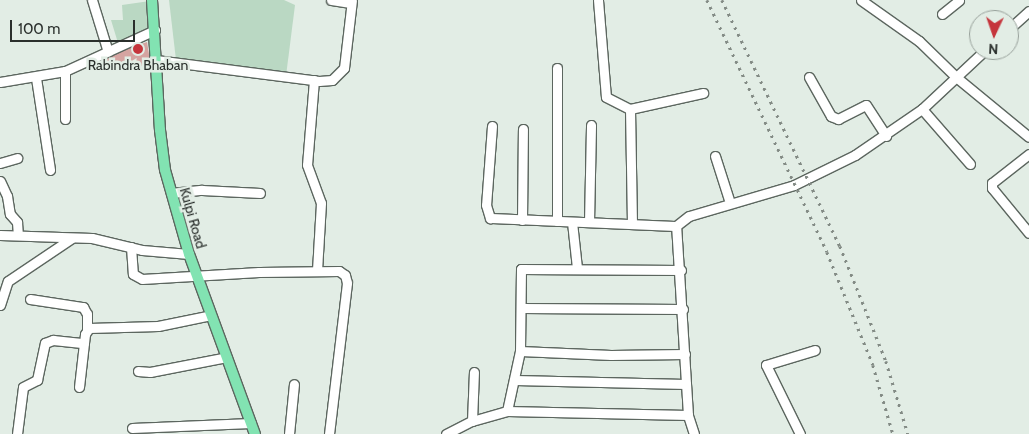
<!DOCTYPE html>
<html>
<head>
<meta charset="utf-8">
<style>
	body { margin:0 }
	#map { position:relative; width:1029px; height:434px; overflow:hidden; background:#e2ede5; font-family:Cabin,sans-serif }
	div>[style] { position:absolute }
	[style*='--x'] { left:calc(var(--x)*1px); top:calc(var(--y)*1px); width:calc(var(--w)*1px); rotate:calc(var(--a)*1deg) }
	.green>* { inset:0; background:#bad8c3 }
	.building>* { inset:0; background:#d5a4a1 }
	.roads { filter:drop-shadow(1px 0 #5c665f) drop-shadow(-1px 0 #5c665f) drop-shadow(0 1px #5c665f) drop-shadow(0 -1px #5c665f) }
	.minor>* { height:9px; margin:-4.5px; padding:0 4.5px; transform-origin:4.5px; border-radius:4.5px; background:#fff }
	.major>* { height:10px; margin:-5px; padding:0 5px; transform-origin:5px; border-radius:5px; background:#82e3b2 }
	.rail>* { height:2.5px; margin-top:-1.25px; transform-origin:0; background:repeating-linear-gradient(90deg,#838b85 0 2.5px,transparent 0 7.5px) }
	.dots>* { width:14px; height:14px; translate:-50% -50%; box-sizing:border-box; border:2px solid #e2ede5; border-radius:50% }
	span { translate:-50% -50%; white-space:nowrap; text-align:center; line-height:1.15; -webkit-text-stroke:5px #e2ede5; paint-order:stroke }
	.poi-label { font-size:14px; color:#2a2f2c }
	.street-label { font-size:14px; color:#2a2f2c }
	.north { position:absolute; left:969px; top:10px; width:50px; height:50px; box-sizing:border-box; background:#e2ede5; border:1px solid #98a19b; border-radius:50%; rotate:183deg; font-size:14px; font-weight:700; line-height:20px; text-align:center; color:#2a2f2c }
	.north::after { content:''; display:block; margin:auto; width:18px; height:22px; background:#c5353c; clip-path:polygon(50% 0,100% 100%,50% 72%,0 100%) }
	.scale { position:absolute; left:10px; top:20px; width:125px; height:22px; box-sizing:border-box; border:2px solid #2a2f2c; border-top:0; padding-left:6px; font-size:15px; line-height:18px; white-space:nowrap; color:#2a2f2c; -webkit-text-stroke:4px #e2ede5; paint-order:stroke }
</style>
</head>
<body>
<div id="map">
	<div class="green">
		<i style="clip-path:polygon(169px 0,284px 0,295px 5px,286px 76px,176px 60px)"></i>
		<i style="clip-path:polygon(150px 1px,152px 21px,148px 31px,118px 43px,111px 20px,123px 20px,122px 5px)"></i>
	</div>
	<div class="building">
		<i style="clip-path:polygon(147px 42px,151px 66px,106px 68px,106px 56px)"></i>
	</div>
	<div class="roads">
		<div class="minor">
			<i style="--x:92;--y:0;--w:54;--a:72.9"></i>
			<i style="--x:331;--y:0;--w:20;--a:9"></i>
			<i style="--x:598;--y:0;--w:97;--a:85.3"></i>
			<i style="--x:606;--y:97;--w:27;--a:27"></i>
			<i style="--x:630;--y:109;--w:115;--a:89"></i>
			<i style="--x:861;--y:0;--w:71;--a:35.3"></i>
			<i style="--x:919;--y:41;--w:52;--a:44.2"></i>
			<i style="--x:956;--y:77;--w:94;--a:39.4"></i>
			<i style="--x:942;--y:14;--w:22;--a:-39"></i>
			<i style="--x:1009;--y:29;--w:27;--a:-42"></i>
			<i style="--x:156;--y:60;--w:164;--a:7.3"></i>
			<i style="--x:319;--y:81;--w:13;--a:-4"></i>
			<i style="--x:332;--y:80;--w:17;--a:-45"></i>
			<i style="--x:344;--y:68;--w:68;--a:-83.3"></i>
			<i style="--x:809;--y:77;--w:45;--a:60.6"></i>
			<i style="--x:831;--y:116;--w:8;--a:23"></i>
			<i style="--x:838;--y:119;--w:31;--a:-27"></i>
			<i style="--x:866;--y:105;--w:37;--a:57"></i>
			<i style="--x:36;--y:78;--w:93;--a:81.3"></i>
			<i style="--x:314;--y:80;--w:85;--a:94.7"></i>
			<i style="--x:307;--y:165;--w:40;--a:69.8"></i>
			<i style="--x:321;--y:203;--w:68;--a:93.4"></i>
			<i style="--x:0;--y:82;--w:66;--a:-9.6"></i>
			<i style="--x:65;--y:71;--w:99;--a:-24.5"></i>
			<i style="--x:630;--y:109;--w:75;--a:-12.4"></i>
			<i style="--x:922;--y:109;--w:73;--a:48.9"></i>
			<i style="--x:65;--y:119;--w:48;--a:-90"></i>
			<i style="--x:492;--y:126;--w:79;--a:94.3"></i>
			<i style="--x:486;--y:205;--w:14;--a:73"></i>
			<i style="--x:490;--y:218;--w:186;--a:2.5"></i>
			<i style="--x:1029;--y:154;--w:47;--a:141.9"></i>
			<i style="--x:992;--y:183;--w:5;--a:90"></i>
			<i style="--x:992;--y:188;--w:58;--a:50.6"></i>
			<i style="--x:715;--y:156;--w:49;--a:72.3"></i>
			<i style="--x:0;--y:163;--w:18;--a:-16"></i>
			<i style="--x:0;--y:181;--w:17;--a:65"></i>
			<i style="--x:7;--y:196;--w:18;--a:81"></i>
			<i style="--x:10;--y:214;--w:11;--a:49"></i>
			<i style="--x:17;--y:222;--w:13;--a:86"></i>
			<i style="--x:171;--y:193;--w:31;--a:-6"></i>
			<i style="--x:202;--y:190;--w:58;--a:3"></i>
			<i style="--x:522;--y:220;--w:91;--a:-89.4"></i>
			<i style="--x:557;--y:221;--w:153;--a:-90"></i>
			<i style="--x:572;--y:222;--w:46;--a:83.8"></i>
			<i style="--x:589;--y:222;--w:97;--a:-88.8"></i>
			<i style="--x:0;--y:235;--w:92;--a:1.9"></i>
			<i style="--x:92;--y:238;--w:51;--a:13.5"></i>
			<i style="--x:142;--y:250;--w:47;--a:4.9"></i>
			<i style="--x:131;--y:247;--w:27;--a:86"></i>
			<i style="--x:133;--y:274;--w:10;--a:29"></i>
			<i style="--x:142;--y:279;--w:117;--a:-3.4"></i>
			<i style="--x:259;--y:272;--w:80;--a:-0.7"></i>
			<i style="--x:339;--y:271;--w:7;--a:34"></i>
			<i style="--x:345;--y:275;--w:8;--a:76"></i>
			<i style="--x:347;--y:283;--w:152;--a:96.8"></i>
			<i style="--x:30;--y:299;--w:54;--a:8.6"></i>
			<i style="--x:83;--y:307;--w:8;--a:60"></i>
			<i style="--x:87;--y:314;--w:16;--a:90"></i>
			<i style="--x:0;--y:305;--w:25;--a:-72"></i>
			<i style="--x:8;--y:281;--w:77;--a:-33.9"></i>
			<i style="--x:522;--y:308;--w:161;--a:0.4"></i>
			<i style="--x:520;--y:351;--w:91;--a:2.5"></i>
			<i style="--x:611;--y:355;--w:74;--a:-0.8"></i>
			<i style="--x:138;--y:371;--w:12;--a:5"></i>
			<i style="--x:150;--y:372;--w:78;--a:-11"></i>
			<i style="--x:515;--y:380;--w:171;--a:1.3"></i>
			<i style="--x:79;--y:387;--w:53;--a:-83.5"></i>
			<i style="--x:85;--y:334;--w:7;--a:-56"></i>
			<i style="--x:89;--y:328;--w:69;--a:-1.7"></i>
			<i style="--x:158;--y:326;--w:54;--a:-11.7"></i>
			<i style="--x:507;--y:411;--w:181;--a:1.3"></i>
			<i style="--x:472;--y:421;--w:49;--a:-87.7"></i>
			<i style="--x:132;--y:428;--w:119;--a:-2.4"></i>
			<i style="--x:17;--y:434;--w:47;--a:-82.7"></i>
			<i style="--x:23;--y:387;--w:16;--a:-27"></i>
			<i style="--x:37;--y:380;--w:38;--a:-78"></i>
			<i style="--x:45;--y:343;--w:9;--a:-21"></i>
			<i style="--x:53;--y:340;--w:31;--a:6"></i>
			<i style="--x:289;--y:434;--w:50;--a:-84.3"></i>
			<i style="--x:446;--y:434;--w:29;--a:-27"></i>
			<i style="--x:472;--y:421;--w:36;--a:-16"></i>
			<i style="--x:507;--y:411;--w:61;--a:-77.8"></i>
			<i style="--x:520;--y:351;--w:82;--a:-89.3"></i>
			<i style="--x:521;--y:269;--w:160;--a:0.4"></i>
			<i style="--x:694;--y:434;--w:20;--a:-108"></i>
			<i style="--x:688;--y:415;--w:189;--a:-93.6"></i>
			<i style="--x:676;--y:226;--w:16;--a:-38"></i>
			<i style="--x:689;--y:216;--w:109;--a:-16.4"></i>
			<i style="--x:794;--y:185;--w:68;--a:-26.2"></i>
			<i style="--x:855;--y:155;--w:81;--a:-34.5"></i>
			<i style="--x:922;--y:109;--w:86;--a:-43.1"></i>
			<i style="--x:800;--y:434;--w:77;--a:-116.2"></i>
			<i style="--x:766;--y:365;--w:51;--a:-17"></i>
		</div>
		<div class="major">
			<i style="--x:152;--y:0;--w:130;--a:86.5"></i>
			<i style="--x:160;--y:130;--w:40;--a:82.9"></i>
			<i style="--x:165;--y:170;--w:87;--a:74.1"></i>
			<i style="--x:189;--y:254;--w:192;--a:69.9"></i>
		</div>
	</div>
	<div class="rail">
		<i style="--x:707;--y:0;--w:279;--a:64.5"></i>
		<i style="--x:827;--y:252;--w:122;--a:67.8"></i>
		<i style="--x:873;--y:365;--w:72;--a:73.8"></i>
		<i style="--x:722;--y:0;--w:273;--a:64.4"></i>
		<i style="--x:840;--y:246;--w:124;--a:68.2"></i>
		<i style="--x:886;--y:361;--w:76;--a:73.2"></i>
	</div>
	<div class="dots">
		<i style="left:138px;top:49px;background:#c5353c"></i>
	</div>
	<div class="poi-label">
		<span style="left:138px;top:65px">Rabindra Bhaban</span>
	</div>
	<div class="street-label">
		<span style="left:193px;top:218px;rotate:74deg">Kulpi Road</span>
	</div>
	<div class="north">N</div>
	<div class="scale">100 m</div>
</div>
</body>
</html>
